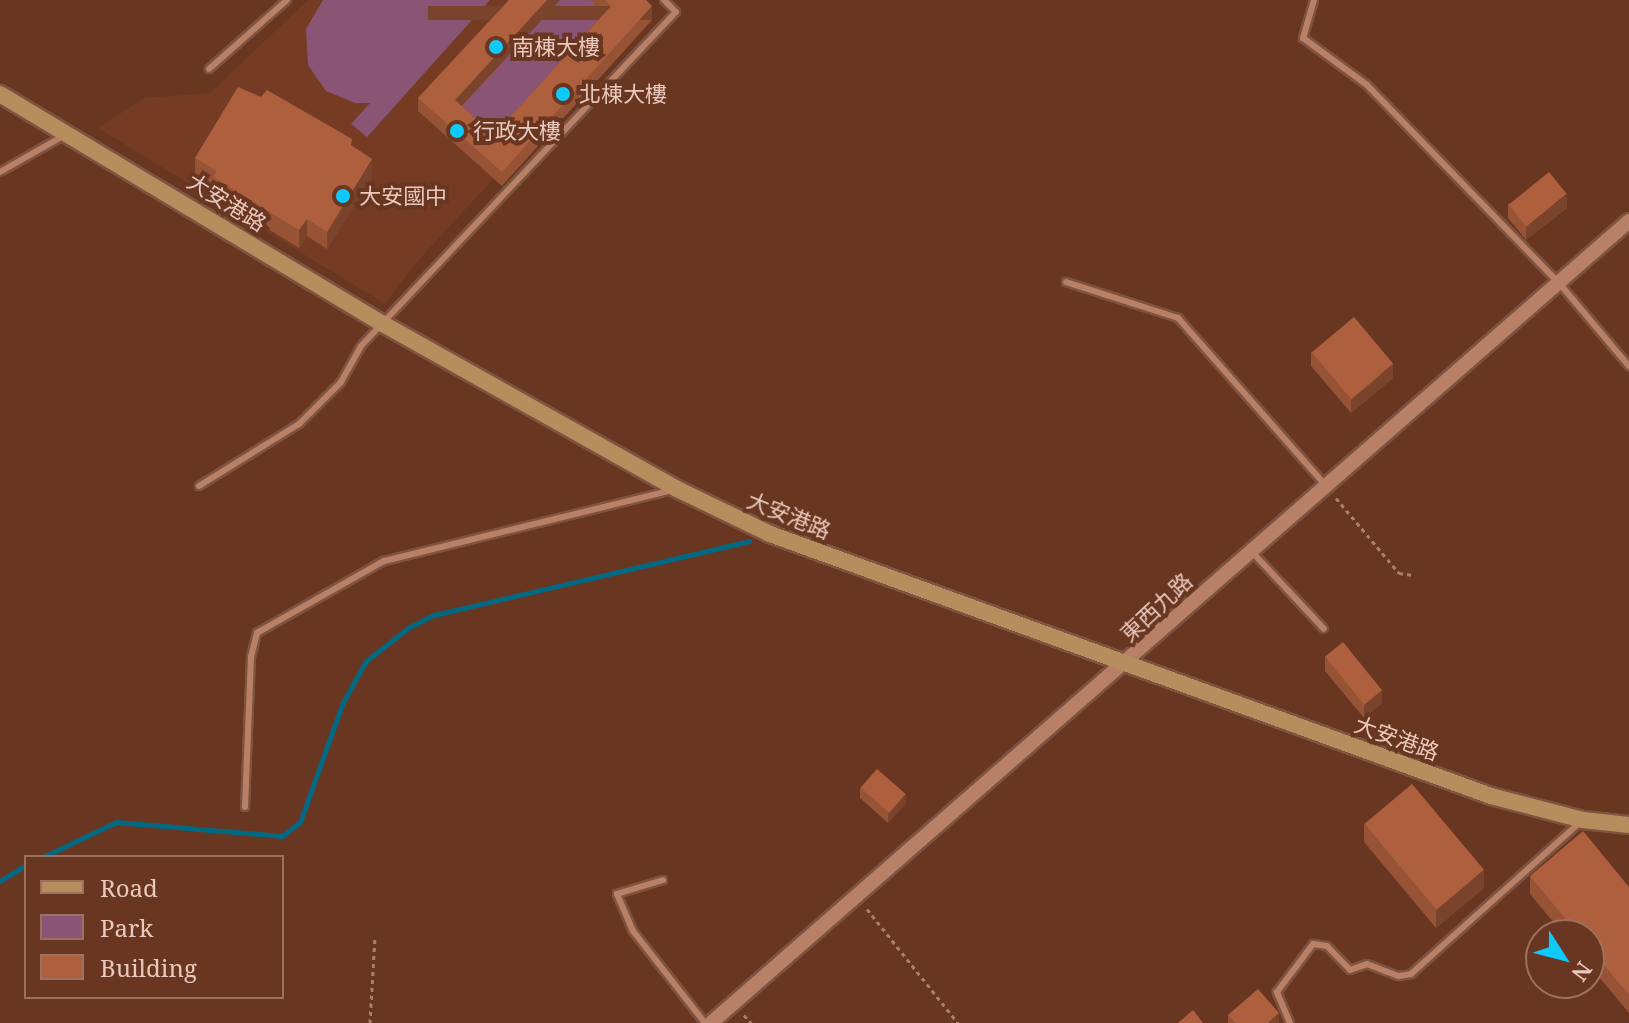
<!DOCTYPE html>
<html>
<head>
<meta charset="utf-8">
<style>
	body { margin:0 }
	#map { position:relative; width:1629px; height:1023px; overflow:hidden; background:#693621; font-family:"Noto Serif","Noto Sans TC",serif }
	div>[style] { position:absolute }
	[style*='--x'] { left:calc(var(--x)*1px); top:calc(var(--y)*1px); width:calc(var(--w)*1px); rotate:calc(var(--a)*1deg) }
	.built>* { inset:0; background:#763c23 }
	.green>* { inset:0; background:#8a5475 }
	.stream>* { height:5px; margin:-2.5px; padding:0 2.5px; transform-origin:2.5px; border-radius:2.5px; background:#036983 }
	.path>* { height:3px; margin-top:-1.5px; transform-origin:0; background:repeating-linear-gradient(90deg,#a9806f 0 4px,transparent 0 8px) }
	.roads { filter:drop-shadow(2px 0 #7e5340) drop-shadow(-2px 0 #7e5340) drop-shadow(0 2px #7e5340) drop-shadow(0 -2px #7e5340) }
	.service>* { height:6px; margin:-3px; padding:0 3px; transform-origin:3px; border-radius:3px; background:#b98068 }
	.tertiary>* { height:14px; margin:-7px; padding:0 7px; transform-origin:7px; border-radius:7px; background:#b98068 }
	.secondary>* { height:16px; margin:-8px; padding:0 8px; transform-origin:8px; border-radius:8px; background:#b88d5d }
	.wall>* { inset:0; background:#965335 }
	.shaded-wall>* { inset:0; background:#7a432b; transform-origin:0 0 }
	.building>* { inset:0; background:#ae603e; transform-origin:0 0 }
	.dots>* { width:22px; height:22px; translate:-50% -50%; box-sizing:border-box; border:4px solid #693621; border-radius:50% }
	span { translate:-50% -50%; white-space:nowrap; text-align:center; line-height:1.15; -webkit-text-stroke:8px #693621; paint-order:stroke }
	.poi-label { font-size:22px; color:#e9c9bd }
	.left { translate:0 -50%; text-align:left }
	.street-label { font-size:22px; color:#e9c9bd }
	.legend { position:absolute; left:24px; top:855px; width:260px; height:144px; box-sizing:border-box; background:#693621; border:2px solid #9c715f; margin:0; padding:10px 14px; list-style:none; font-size:24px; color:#e9c9bd }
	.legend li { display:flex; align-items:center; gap:16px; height:40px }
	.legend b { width:40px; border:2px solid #9c715f }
	.north { position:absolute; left:1525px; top:919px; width:80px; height:80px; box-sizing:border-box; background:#693621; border:2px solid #9c715f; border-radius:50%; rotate:126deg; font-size:22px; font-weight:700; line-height:32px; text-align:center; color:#e9c9bd }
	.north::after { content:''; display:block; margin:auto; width:28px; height:36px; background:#0ecafa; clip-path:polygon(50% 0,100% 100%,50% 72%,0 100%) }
</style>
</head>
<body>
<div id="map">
	<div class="built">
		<i style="clip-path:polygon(308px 0,639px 0,649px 10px,414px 265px,385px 304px,98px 128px,144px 98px,210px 93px)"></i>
	</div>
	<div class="green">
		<i style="clip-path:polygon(323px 0,490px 0,367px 137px,351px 124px,370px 103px,355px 103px,326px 91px,308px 65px,306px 29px)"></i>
		<i style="clip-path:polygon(560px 0,591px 0,611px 20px,494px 149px,455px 113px)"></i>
	</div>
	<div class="stream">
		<i style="--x:43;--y:857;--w:81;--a:-25.6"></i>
		<i style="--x:116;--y:822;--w:167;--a:4.8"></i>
		<i style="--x:282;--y:836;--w:23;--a:-38"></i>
		<i style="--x:300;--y:822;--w:127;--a:-70.3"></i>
		<i style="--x:343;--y:702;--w:47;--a:-60.7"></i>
		<i style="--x:366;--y:661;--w:53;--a:-38.2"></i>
		<i style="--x:408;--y:628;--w:29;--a:-27"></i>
		<i style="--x:434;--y:615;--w:324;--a:-13.2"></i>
		<i style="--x:0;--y:881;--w:31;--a:-32"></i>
	</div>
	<div class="path">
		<i style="--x:1336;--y:498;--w:98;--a:50"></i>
		<i style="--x:1399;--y:573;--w:14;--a:8"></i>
		<i style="--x:867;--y:909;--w:146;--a:51.4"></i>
		<i style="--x:744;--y:1015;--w:11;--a:49"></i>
		<i style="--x:370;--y:1023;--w:86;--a:-86.7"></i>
	</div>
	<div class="roads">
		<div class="service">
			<i style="--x:1314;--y:0;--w:40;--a:106"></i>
			<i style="--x:1303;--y:38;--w:79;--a:36.3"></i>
			<i style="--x:1367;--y:85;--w:276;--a:45.9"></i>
			<i style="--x:1559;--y:283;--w:109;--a:49.9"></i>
			<i style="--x:209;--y:69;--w:104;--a:-41.5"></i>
			<i style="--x:0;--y:172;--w:73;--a:-29.7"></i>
			<i style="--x:1066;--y:282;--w:118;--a:17.8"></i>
			<i style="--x:1178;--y:318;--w:222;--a:48.6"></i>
			<i style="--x:199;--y:486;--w:118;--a:-31.8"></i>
			<i style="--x:299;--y:424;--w:59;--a:-45"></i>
			<i style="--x:341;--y:382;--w:41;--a:-60.9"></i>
			<i style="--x:361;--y:346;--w:459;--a:-46.7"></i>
			<i style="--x:676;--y:12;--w:17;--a:-135"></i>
			<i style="--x:1252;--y:552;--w:105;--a:46.9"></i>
			<i style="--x:245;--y:807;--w:150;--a:-87.7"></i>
			<i style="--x:251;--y:657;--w:25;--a:-76"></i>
			<i style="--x:257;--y:633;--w:146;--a:-29.6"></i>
			<i style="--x:384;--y:561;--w:298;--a:-13.8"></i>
			<i style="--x:663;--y:880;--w:48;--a:163.1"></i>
			<i style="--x:617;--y:894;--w:40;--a:66.6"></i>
			<i style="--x:633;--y:931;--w:117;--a:52"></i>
			<i style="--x:1290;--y:1023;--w:34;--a:-113"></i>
			<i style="--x:1277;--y:992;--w:60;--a:-53.1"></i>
			<i style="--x:1313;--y:944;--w:14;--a:8"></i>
			<i style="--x:1327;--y:946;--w:33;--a:46"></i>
			<i style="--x:1350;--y:970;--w:18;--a:-19"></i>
			<i style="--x:1367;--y:964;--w:34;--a:21"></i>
			<i style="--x:1399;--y:976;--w:12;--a:-9"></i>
			<i style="--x:1411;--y:974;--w:226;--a:-41.9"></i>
		</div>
		<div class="tertiary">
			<i style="--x:711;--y:1023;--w:1219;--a:-41.14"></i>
		</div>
		<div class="secondary">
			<i style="--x:0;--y:94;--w:447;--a:31"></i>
			<i style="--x:383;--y:324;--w:337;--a:29.3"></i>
			<i style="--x:677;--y:489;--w:103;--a:25.8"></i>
			<i style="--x:770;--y:534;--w:767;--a:19.97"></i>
			<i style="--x:1491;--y:796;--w:95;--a:14.6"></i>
			<i style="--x:1583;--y:820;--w:46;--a:6.2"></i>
		</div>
	</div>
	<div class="wall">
		<i style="clip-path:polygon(509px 0,560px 0,462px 106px,494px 135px,604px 13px,591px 0,646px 0,652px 20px,502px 186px,418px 111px,418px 98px)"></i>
		<i style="clip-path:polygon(352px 146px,372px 177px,327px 249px,307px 236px,299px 248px,213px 195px,213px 186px,195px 176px,195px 158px)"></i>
		<i style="clip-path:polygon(1508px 204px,1567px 208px,1526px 240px,1508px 218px)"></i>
		<i style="clip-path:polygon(1311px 352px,1393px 378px,1351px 413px,1311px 366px)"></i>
		<i style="clip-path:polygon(1325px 657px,1382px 703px,1364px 718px,1325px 671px)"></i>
		<i style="clip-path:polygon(860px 788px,906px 803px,888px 823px,860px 798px)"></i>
		<i style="clip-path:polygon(1364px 824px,1484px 888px,1436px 928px,1364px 842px)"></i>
		<i style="clip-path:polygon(1530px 876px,1629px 887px,1629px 1013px,1589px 965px,1589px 935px,1564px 935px,1530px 894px)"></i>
		<i style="clip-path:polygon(1228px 1015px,1279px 1023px,1228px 1023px)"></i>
	</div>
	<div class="shaded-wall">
		<i style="clip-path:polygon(547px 0,560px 0,455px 113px,455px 100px)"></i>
		<i style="left:652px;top:6px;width:14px;height:224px;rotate:90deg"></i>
		<i style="clip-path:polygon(372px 159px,372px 177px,327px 249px,327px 232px)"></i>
		<i style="clip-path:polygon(1567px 194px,1567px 208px,1526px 240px,1526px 226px)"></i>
		<i style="clip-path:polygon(307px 219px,307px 236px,299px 248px,299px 230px)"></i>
		<i style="clip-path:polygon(1393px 364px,1393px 378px,1351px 413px,1351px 400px)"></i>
		<i style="clip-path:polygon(1382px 690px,1382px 703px,1364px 718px,1364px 705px)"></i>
		<i style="clip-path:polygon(906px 794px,906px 803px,888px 823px,888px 814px)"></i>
		<i style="clip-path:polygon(1484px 870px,1484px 888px,1436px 928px,1436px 910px)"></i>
		<i style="clip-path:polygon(1279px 1013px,1279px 1023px,1268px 1023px)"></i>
	</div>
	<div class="building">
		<i style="clip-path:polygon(509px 0,547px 0,455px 100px,494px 135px,611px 6px,605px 0,646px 0,652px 6px,502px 172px,418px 98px)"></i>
		<i style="clip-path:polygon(238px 87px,261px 97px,267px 90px,352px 139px,351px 145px,372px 159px,327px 232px,307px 219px,299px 230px,213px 177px,217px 171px,195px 158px)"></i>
		<i style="left:1549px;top:172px;width:28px;height:52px;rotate:51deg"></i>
		<i style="left:1354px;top:317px;width:61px;height:55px;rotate:50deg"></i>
		<i style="left:1343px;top:642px;width:62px;height:23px;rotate:51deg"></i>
		<i style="left:877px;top:769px;width:38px;height:25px;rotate:41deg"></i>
		<i style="left:1412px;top:784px;width:112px;height:62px;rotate:50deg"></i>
		<i style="clip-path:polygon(1583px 831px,1629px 887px,1629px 995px,1589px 947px,1589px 935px,1579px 935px,1530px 876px)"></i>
		<i style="clip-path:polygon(1258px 989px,1279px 1013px,1268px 1023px,1236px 1023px,1228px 1015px)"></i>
		<i style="clip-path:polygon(1193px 1010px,1203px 1023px,1178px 1023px)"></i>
	</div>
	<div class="dots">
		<i style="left:496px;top:47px;background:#0ecafa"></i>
		<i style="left:563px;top:94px;background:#0ecafa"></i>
		<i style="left:457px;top:131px;background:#0ecafa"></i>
		<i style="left:343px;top:196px;background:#0ecafa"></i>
	</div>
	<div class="poi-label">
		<span class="left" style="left:512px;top:47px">南棟大樓</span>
		<span class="left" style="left:579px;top:94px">北棟大樓</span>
		<span class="left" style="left:473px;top:131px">行政大樓</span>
		<span class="left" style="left:359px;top:196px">大安國中</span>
	</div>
	<div class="street-label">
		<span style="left:227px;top:202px;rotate:32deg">大安港路</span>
		<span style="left:789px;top:515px;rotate:22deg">大安港路</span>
		<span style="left:1156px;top:607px;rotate:-43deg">東西九路</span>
		<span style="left:1397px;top:738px;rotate:20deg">大安港路</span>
	</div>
	<ul class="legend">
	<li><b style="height:10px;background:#b88d5d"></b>Road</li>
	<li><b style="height:22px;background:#8a5475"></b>Park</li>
	<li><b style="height:22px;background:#ae603e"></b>Building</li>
	</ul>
	<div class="north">N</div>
</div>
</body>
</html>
